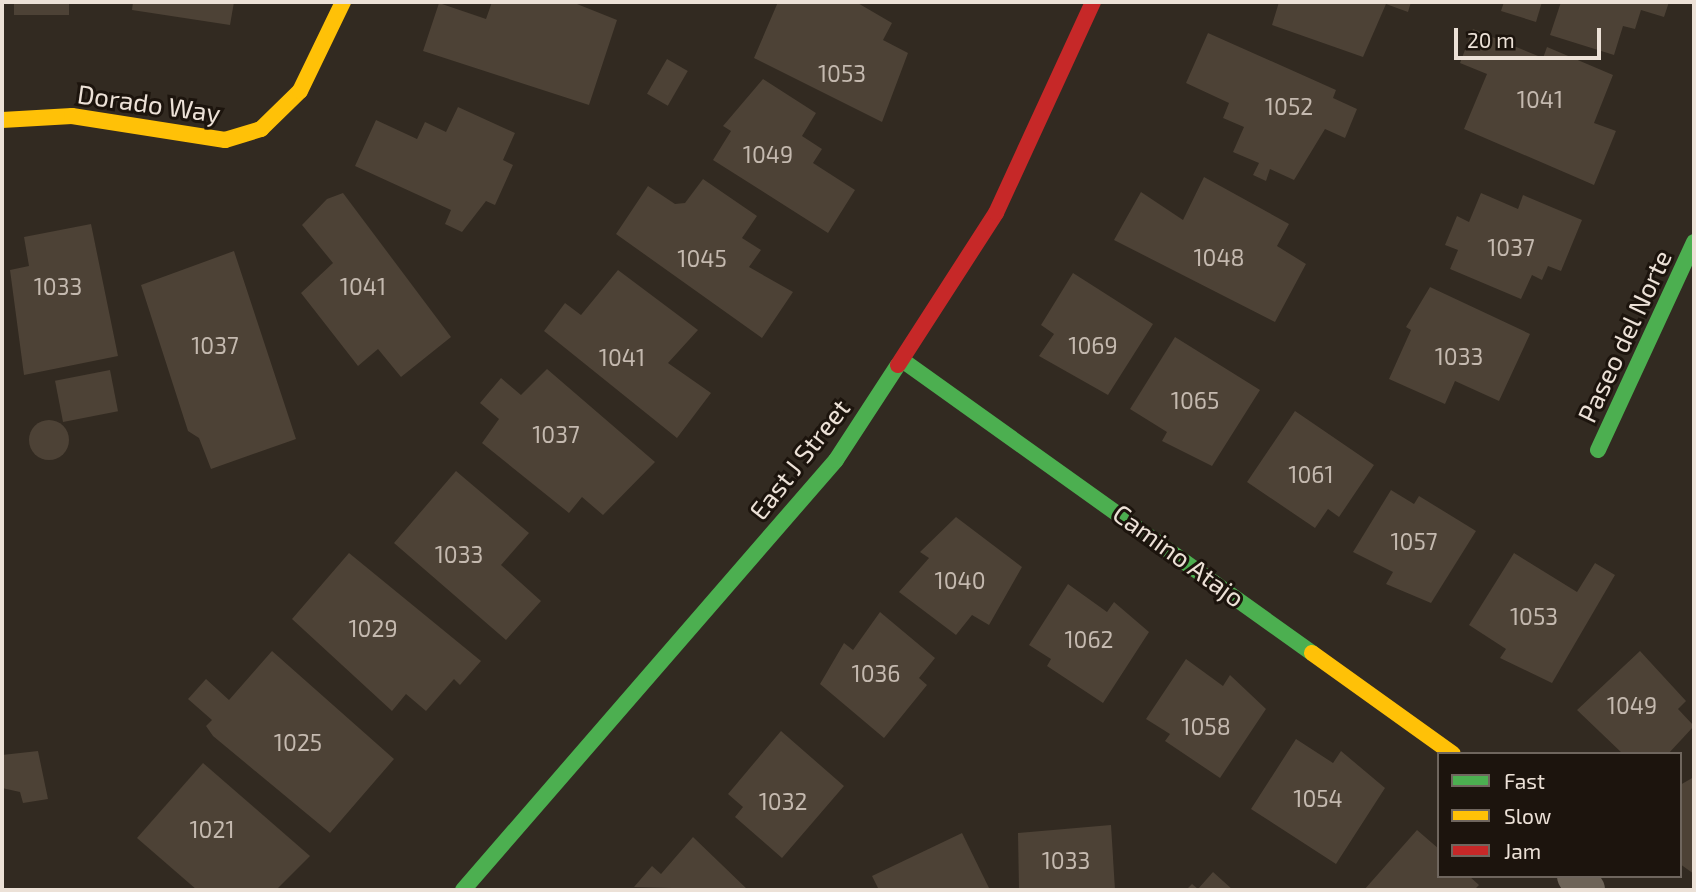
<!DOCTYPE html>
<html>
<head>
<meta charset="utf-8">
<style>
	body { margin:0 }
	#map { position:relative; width:1696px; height:892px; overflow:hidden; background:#322a21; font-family:"Exo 2",sans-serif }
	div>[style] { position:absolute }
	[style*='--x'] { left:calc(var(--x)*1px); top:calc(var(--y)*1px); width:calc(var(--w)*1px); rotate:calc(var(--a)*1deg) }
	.building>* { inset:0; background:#4d4236; transform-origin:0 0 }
	.round { border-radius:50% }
	.street>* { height:38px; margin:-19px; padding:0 19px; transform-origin:19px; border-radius:19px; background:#6e6458 }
	.fast>* { height:16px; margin:-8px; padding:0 8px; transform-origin:8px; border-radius:8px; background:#4caf50 }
	.slow>* { height:16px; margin:-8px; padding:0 8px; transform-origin:8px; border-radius:8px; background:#ffc107 }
	.jam>* { height:16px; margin:-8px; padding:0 8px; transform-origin:8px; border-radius:8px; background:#c62828 }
	span { translate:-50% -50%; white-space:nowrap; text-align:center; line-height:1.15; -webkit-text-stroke:6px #1c140d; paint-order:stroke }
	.number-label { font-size:23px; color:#c4b9af }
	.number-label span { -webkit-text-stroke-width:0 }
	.street-label { font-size:26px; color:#ece1d7 }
	.frame { position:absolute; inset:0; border:4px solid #ece1d7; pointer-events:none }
	.legend { position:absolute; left:1437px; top:752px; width:245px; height:126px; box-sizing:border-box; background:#1c140d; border:2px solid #6f665e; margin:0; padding:9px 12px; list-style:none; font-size:21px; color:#ece1d7 }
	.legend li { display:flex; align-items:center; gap:14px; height:35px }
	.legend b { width:35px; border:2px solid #6f665e }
	.scale { position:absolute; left:1454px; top:28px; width:147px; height:32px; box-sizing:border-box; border:4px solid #ece1d7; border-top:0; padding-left:9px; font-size:21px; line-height:24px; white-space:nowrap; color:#ece1d7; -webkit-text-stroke:5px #1c140d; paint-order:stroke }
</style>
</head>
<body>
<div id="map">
	<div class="building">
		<i style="left:14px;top:2px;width:55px;height:13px"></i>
		<i style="clip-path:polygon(133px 2px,234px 2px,230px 25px,132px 10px)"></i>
		<i style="clip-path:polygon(492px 2px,572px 2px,617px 20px,589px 105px,423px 51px,439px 3px,486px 19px)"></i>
		<i style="clip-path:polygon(778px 2px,856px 2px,892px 23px,883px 40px,908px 53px,882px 122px,754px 58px)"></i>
		<i style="clip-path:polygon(1279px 2px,1411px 2px,1408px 12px,1386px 4px,1363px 57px,1272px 25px)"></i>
		<i style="clip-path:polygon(1504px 2px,1542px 2px,1536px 22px,1501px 11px)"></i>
		<i style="clip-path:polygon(1561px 2px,1669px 2px,1664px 17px,1641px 10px,1635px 29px,1623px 26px,1614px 55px,1550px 35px)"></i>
		<i style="clip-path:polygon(1473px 29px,1543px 58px,1547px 47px,1613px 75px,1594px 123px,1616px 131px,1594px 185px,1464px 129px,1487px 74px,1460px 63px)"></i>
		<i style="clip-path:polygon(1208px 33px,1336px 90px,1333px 98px,1357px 109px,1345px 138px,1325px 129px,1294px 180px,1270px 169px,1266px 181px,1253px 175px,1259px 163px,1233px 152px,1244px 127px,1223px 118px,1229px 103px,1186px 83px)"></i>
		<i style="left:667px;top:59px;width:24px;height:40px;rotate:30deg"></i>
		<i style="clip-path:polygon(763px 79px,816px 113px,802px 136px,822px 149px,813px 163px,855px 190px,828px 233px,713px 160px,731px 131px,723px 126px)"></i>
		<i style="clip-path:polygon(458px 107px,515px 133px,503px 160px,513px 165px,495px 205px,486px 201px,462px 232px,445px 224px,451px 210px,355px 166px,376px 120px,417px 139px,425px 122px,446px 132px)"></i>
		<i style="clip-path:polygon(1204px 177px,1289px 224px,1277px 246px,1306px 264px,1275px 322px,1114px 240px,1141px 192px,1183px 220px)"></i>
		<i style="clip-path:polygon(703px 179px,757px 216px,742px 238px,761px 250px,749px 267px,793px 292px,762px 338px,616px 234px,648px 186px,675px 204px,685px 203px)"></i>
		<i style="clip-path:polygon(343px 193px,451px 337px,401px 377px,378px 349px,358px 366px,301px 293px,333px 263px,302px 225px,327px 199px)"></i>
		<i style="clip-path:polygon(1481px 193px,1518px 209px,1523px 195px,1582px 220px,1561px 271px,1548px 266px,1542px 280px,1532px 275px,1521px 299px,1450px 269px,1458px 250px,1445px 245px,1457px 216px,1469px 222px)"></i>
		<i style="clip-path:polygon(91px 224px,118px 356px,24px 375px,10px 270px,29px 266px,24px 237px)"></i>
		<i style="clip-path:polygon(234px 251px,296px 439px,211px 469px,199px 438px,188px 431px,141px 285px)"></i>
		<i style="clip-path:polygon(618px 270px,698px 330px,668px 363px,711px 393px,677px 438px,544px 331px,565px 303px,581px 315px)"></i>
		<i style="clip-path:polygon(1073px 273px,1153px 324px,1108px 395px,1039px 356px,1054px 334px,1041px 325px)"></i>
		<i style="clip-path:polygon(1430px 287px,1530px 334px,1499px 401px,1455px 381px,1445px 404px,1389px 379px,1411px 330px,1406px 327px)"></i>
		<i style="clip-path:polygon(1175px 337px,1260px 390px,1212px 466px,1162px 441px,1167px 432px,1130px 409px)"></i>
		<i style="clip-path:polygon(547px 369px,655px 462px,603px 515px,582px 497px,569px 513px,482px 443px,499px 419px,480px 403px,501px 378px,521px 395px)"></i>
		<i style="left:110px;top:370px;width:42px;height:56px;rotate:79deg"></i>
		<i style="clip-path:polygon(1295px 411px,1374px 465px,1339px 517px,1328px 509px,1315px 528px,1247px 482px)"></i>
		<i class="round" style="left:29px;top:420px;width:40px;height:40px"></i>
		<i style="clip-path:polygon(456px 471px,529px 533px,501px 565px,541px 601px,506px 640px,394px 543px)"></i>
		<i style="clip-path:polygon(1391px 490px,1414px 504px,1419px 496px,1476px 531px,1431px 603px,1386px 584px,1393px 572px,1353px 552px)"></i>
		<i style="clip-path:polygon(956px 517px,1022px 567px,989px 625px,972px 615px,956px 635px,899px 592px,929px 558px,920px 552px)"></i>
		<i style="clip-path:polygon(349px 553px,481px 661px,460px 685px,454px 679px,426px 711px,406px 694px,392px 711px,292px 619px)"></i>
		<i style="clip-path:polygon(1514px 553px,1577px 592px,1595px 563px,1615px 575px,1552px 683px,1500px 658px,1506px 649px,1469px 625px)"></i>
		<i style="clip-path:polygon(1068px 584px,1107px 612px,1114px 602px,1149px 632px,1103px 703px,1047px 666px,1051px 659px,1029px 645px)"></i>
		<i style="clip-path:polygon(880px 612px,935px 658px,919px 678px,927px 685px,884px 738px,820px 684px,844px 643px,853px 650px)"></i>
		<i style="clip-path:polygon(272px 651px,394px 759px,330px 833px,213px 736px,206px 726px,212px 720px,188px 699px,206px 679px,229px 700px)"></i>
		<i style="clip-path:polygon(1640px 651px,1686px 701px,1678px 709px,1694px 726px,1668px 754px,1623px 754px,1577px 710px)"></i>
		<i style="clip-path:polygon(1186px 659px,1223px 686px,1230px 675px,1266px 709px,1220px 778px,1165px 741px,1170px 734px,1146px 719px)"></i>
		<i style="clip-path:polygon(781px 731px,844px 786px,782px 858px,735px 817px,743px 807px,728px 794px)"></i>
		<i style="clip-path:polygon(1296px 739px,1333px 763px,1341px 751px,1385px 788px,1336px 864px,1251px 809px)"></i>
		<i style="clip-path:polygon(38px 751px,48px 799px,23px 803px,20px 792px,2px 788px,2px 755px)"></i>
		<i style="clip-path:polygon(203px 763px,310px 856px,276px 890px,197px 890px,137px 838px)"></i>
		<i style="clip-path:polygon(1694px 777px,1694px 874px,1680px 864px,1680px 785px)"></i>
		<i style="clip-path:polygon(1111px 825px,1115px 890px,1019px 890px,1018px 833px)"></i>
		<i style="clip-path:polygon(1417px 830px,1439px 849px,1439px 876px,1469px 876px,1479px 885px,1474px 890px,1364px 890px)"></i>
		<i style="clip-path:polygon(962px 833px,990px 890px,879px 890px,872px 876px)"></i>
		<i style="clip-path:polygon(693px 837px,748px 890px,634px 887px,652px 866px,661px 874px)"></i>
		<i style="clip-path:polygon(1213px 872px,1233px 890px,1186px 890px,1192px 884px,1198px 889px)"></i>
	</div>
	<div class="street">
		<i style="--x:1576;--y:876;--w:17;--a:54"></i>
	</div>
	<div class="fast">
		<i style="--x:902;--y:360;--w:504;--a:35.55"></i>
		<i style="--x:1598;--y:450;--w:229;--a:-65.2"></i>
		<i style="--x:463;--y:890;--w:569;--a:-49.06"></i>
		<i style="--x:836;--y:460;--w:113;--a:-56.9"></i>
	</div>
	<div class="slow">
		<i style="--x:2;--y:120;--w:70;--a:-3.3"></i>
		<i style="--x:72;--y:116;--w:155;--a:8.9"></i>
		<i style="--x:225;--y:140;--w:38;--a:-17"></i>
		<i style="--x:261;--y:129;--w:54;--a:-44.3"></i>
		<i style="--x:300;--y:91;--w:99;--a:-64.2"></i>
		<i style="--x:1312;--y:653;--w:173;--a:35.6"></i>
	</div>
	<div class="jam">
		<i style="--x:898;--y:365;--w:181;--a:-57.2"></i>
		<i style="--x:996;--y:213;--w:232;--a:-65.3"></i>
	</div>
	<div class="number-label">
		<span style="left:842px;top:73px">1053</span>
		<span style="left:1540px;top:99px">1041</span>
		<span style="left:1289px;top:106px">1052</span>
		<span style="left:768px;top:154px">1049</span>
		<span style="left:1511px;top:247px">1037</span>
		<span style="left:1219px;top:257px">1048</span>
		<span style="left:702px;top:258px">1045</span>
		<span style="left:58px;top:286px">1033</span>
		<span style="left:363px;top:286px">1041</span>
		<span style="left:215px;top:345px">1037</span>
		<span style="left:1093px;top:345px">1069</span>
		<span style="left:1459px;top:356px">1033</span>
		<span style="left:622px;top:357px">1041</span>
		<span style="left:1195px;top:400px">1065</span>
		<span style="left:556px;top:434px">1037</span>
		<span style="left:1311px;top:474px">1061</span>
		<span style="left:1414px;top:541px">1057</span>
		<span style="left:459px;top:554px">1033</span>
		<span style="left:960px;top:580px">1040</span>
		<span style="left:1534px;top:616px">1053</span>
		<span style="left:373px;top:628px">1029</span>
		<span style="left:1089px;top:639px">1062</span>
		<span style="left:876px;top:673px">1036</span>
		<span style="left:1632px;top:705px">1049</span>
		<span style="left:1206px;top:726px">1058</span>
		<span style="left:298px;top:742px">1025</span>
		<span style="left:1318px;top:798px">1054</span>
		<span style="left:783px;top:801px">1032</span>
		<span style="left:212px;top:829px">1021</span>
		<span style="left:1066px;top:860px">1033</span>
	</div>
	<div class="street-label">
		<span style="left:149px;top:103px;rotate:8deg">Dorado Way</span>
		<span style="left:1624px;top:336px;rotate:-65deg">Paseo del Norte</span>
		<span style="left:799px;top:459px;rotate:-52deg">East J Street</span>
		<span style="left:1179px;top:555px;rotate:36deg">Camino Atajo</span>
	</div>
	<div class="frame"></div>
	<ul class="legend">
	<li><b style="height:9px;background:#4caf50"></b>Fast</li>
	<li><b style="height:9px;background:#ffc107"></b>Slow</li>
	<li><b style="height:9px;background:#c62828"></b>Jam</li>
	</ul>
	<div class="scale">20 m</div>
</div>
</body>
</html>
